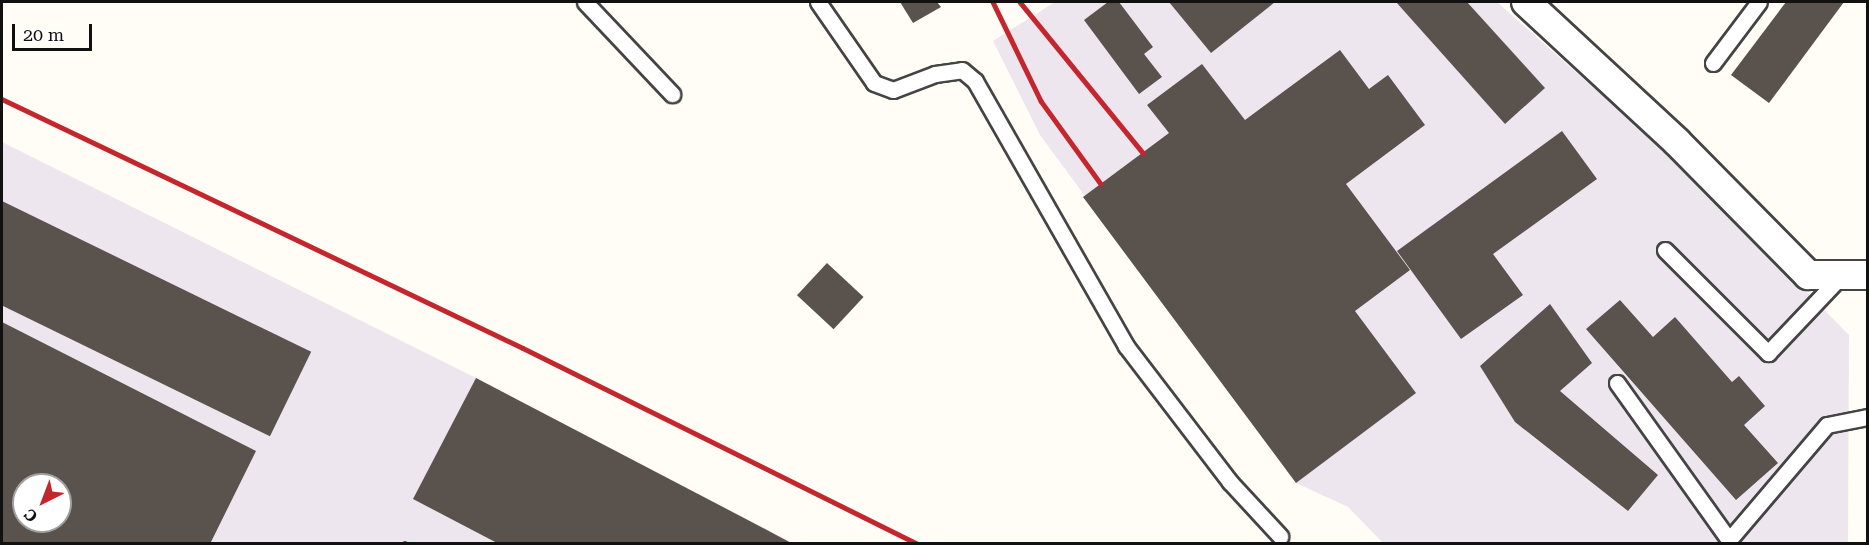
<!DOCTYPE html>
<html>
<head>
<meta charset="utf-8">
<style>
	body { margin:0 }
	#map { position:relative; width:1869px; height:545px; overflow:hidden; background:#fffdf5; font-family:"Roboto Serif",serif }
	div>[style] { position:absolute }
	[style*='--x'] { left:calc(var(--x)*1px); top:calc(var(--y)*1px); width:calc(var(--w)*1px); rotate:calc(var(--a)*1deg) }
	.industrial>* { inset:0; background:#eee6ef }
	.building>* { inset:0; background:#5a524d; transform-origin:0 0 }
	.roads { filter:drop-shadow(2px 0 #444) drop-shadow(-2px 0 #444) drop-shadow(0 2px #444) drop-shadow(0 -2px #444) }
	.lane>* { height:15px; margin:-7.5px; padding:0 7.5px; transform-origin:7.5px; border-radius:7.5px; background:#fff }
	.street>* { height:28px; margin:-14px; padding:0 14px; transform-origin:14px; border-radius:14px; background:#fff }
	.rail>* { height:4.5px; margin:-2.25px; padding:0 2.25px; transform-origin:2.25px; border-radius:2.25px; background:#c4262e }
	span { translate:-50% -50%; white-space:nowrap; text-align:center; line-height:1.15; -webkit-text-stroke:6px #fff; paint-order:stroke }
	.frame { position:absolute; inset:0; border:3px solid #111; pointer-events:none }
	.north { position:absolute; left:12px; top:473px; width:60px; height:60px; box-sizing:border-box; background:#fff; border:2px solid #a0a0a0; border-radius:50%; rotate:222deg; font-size:16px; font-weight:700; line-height:24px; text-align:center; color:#111 }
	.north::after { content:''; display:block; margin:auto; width:21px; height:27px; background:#c4262e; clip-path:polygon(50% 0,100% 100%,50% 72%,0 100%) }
	.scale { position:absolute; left:12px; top:24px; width:80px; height:27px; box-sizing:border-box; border:3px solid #111; border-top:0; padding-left:8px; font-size:18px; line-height:21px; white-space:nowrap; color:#111; -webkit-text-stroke:4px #fff; paint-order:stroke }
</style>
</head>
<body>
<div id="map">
	<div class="industrial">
		<i style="clip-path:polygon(1055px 2px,1497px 2px,1683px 167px,1849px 335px,1848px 543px,1383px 543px,1348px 507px,1296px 483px,1040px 135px,993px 41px)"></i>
		<i style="clip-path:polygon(evenodd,2px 142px,476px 378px,793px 543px,2px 543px,2px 142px,24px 485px,60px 485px,60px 521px,24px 521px,24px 485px)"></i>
	</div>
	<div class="building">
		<i style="clip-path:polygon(900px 2px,937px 2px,941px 7px,913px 23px)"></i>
		<i style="clip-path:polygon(1108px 2px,1119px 2px,1153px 47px,1144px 54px,1162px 77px,1139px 94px,1084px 20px)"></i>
		<i style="clip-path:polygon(1169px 2px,1275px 2px,1211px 53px)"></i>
		<i style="clip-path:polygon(1396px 2px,1467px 2px,1545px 88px,1505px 124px)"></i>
		<i style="clip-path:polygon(1786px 2px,1844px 2px,1769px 103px,1731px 75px)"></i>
		<i style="clip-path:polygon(1340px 50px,1369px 89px,1388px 75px,1425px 125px,1346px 184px,1410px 270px,1355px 311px,1416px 393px,1296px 483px,1083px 197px,1169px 133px,1147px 105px,1202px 64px,1245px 120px)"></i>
		<i style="clip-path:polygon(1562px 131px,1597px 179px,1493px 254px,1523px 295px,1461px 339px,1397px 251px)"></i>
		<i style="left:2px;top:201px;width:344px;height:94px;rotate:26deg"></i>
		<i style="left:827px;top:263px;width:50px;height:44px;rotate:43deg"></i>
		<i style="clip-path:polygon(1620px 300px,1653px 337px,1675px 317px,1732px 382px,1739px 376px,1765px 406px,1744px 425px,1778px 463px,1736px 500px,1586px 329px)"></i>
		<i style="clip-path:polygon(1550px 304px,1592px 363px,1560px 391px,1658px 475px,1628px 511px,1515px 422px,1480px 366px)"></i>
		<i style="clip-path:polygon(evenodd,2px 322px,256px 451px,210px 544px,2px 544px,2px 322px,24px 485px,60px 485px,60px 521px,24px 521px,24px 485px)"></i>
		<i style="clip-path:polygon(476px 378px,765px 529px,793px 544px,499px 544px,413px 499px)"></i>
	</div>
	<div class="roads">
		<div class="lane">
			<i style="--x:585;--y:2;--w:127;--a:46.6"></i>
			<i style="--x:818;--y:2;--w:98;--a:55.3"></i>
			<i style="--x:874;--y:83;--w:20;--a:20"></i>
			<i style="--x:893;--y:90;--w:45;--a:-20.9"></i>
			<i style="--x:935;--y:74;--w:27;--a:-8"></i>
			<i style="--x:962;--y:70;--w:17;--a:40"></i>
			<i style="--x:975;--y:81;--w:305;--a:60.3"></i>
			<i style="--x:1126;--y:346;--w:171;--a:52.6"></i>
			<i style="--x:1230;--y:482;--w:74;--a:47.2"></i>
			<i style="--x:1713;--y:63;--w:76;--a:-53"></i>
			<i style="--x:1665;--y:250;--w:146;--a:45"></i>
			<i style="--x:1768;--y:353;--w:108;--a:-46.5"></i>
			<i style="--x:1617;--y:383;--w:193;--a:54.5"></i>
			<i style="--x:1729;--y:540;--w:151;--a:-49.6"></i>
			<i style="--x:1827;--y:425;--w:42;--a:-11"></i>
		</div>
		<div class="street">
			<i style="--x:1526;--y:2;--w:206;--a:42.8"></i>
			<i style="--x:1677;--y:142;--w:187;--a:45.4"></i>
			<i style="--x:1808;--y:275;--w:60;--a:0"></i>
		</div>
	</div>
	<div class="rail">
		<i style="--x:993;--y:2;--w:110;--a:64.1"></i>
		<i style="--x:1041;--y:101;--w:102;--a:54.1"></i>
		<i style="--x:1020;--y:2;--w:195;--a:50.8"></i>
		<i style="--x:2;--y:99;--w:577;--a:25.54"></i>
		<i style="--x:523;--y:348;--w:441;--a:26.4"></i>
		<i style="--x:405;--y:543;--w:1;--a:90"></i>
	</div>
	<div class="frame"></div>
	<div class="north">С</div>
	<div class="scale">20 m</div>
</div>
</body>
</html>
